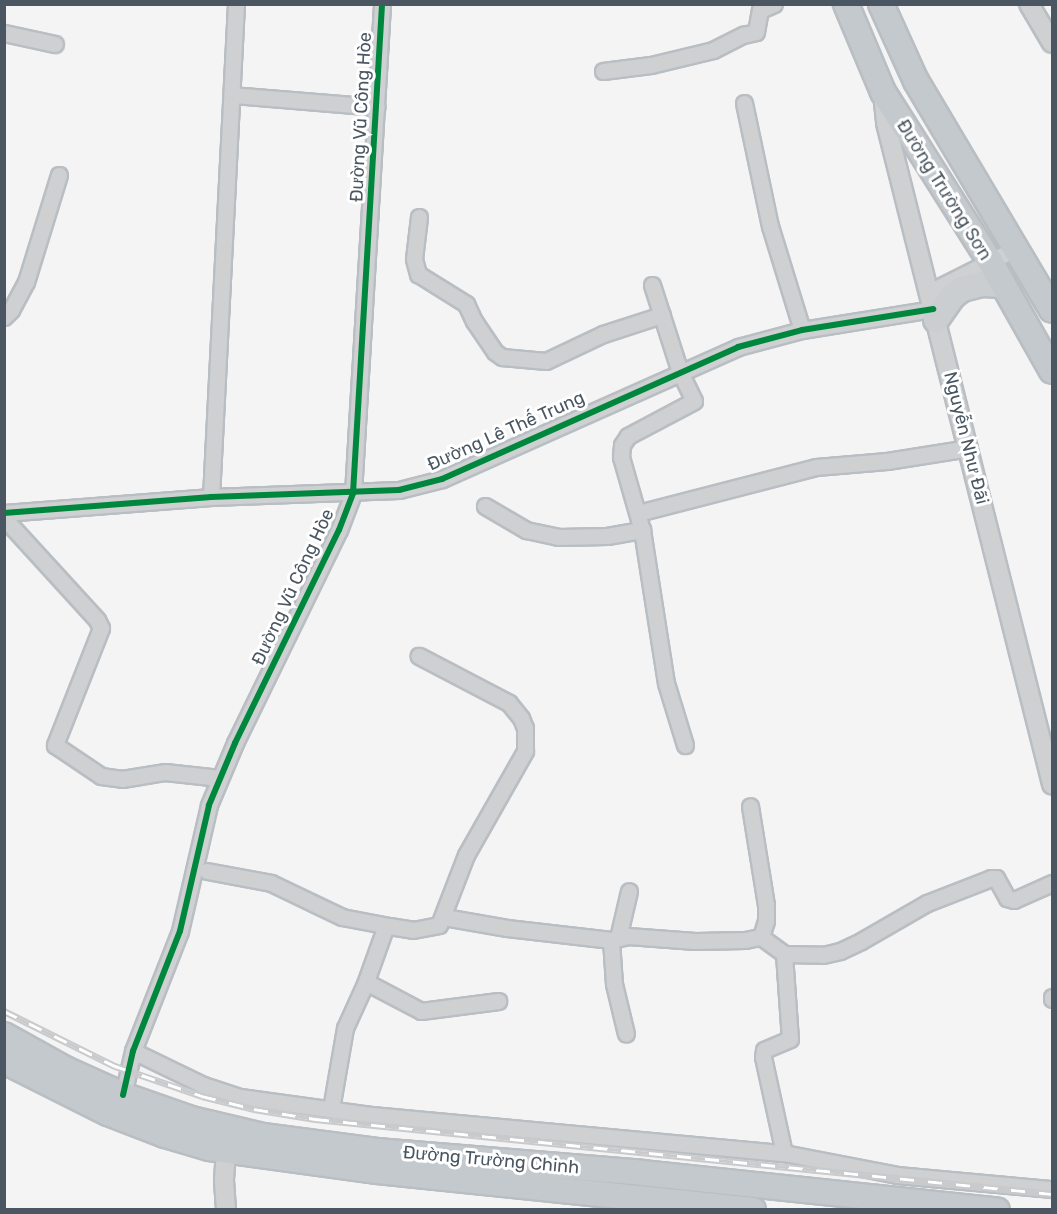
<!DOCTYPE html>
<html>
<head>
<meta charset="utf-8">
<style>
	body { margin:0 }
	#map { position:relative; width:1057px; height:1214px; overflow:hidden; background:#f4f4f4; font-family:Rubik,sans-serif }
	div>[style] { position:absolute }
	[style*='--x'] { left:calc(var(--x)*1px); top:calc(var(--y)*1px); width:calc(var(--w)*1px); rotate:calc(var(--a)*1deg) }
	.roads { filter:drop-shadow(2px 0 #b9bec3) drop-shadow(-2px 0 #b9bec3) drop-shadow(0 2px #b9bec3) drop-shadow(0 -2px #b9bec3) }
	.minor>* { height:15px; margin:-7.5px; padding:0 7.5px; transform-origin:7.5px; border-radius:7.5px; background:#ced0d2 }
	.tertiary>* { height:18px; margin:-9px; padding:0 9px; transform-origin:9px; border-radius:9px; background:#ced0d2 }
	.primary>* { height:24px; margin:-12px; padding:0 12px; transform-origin:12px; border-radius:12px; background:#caced1 }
	.trunk>* { height:24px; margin:-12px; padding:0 12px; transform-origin:12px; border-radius:12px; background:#c4c9cd }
	.rail>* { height:7px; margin-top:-3.5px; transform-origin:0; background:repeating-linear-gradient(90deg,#fff 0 14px,#c9cacc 0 28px); box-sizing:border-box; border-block:2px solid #c9cacc }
	.cycleway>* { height:6px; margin:-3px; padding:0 3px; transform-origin:3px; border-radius:3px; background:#00873e }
	span { translate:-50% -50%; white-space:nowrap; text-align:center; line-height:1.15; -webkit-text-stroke:6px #fff; paint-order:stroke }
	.street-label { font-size:18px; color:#4a5661 }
	.frame { position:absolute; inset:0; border:6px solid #4a5661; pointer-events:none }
</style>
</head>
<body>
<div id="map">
	<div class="roads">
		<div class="minor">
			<i style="--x:4;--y:33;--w:52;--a:12.2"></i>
			<i style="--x:603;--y:71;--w:48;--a:-7.1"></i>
			<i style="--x:651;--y:65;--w:64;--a:-13.6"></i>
			<i style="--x:713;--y:50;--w:34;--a:-27"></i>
			<i style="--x:743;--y:35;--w:13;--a:-13"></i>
			<i style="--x:756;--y:32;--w:22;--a:-80"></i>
			<i style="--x:760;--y:10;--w:15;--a:-23"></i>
			<i style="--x:232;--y:95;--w:145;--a:4.7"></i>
			<i style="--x:744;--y:103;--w:126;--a:78.1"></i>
			<i style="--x:770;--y:226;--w:109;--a:72.9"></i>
			<i style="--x:419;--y:217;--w:42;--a:96.8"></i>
			<i style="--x:414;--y:259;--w:16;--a:75"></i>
			<i style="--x:418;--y:274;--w:57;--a:32"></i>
			<i style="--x:466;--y:304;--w:19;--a:65"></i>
			<i style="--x:474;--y:321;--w:37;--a:56"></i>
			<i style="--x:495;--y:352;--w:9;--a:36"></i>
			<i style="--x:502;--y:357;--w:44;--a:5.2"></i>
			<i style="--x:546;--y:361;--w:63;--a:-25.3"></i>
			<i style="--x:603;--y:334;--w:62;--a:-17.9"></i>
			<i style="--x:652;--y:285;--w:91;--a:72.2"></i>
			<i style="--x:680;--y:372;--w:32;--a:64"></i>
			<i style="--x:694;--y:401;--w:75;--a:152.1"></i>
			<i style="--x:628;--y:436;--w:11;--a:124"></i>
			<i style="--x:622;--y:445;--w:12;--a:95"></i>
			<i style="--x:621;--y:457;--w:76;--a:74"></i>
			<i style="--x:642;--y:530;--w:155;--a:81.1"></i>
			<i style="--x:666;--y:683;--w:65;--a:73"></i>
			<i style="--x:929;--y:292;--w:98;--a:-26.6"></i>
			<i style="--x:4;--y:317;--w:10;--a:-45"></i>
			<i style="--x:11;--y:310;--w:32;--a:-62"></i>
			<i style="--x:26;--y:282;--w:112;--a:-72.9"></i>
			<i style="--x:211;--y:497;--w:494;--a:-87.1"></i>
			<i style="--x:485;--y:506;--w:48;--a:30.3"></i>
			<i style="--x:526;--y:530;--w:33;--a:12"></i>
			<i style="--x:558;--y:537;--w:49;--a:-1.2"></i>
			<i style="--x:607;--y:536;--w:36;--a:-10"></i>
			<i style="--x:4;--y:513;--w:208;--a:-4.4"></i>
			<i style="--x:211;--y:497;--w:188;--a:-2.1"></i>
			<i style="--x:399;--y:490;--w:44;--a:-14.3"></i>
			<i style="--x:442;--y:479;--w:324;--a:-24"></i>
			<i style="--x:738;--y:347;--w:66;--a:-14.9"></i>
			<i style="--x:802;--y:330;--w:133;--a:-9.1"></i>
			<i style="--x:638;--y:513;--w:184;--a:-14.5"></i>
			<i style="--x:816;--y:467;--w:71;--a:-4.8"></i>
			<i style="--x:887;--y:461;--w:83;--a:-9"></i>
			<i style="--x:4;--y:518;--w:138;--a:47.6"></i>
			<i style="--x:97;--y:620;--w:9;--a:63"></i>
			<i style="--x:101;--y:628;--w:126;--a:111.5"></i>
			<i style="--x:55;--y:745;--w:55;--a:34"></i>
			<i style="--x:101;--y:776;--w:21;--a:8"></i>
			<i style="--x:122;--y:779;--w:44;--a:-9.2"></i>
			<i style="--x:165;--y:772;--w:55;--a:6.2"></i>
			<i style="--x:207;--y:871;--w:65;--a:10.6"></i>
			<i style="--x:271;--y:883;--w:79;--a:25.6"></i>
			<i style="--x:342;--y:917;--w:48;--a:10.8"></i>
			<i style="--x:444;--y:917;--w:64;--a:9.9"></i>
			<i style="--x:507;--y:928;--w:105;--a:6.6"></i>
			<i style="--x:611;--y:940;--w:17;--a:-13"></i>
			<i style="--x:628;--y:936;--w:67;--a:4.3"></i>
			<i style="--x:695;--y:941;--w:50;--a:-1.1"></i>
			<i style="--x:745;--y:940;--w:16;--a:-11"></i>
			<i style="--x:761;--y:937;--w:17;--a:-73"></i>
			<i style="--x:766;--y:921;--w:16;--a:-90"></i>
			<i style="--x:766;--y:905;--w:100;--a:-99.2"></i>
			<i style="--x:761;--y:937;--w:29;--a:36"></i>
			<i style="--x:784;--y:954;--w:39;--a:1"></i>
			<i style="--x:823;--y:955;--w:17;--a:-13"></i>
			<i style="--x:840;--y:951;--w:23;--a:-25"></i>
			<i style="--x:861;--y:941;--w:76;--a:-29.9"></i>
			<i style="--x:927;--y:903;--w:69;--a:-21.3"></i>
			<i style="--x:991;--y:878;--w:5;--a:0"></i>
			<i style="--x:996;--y:878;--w:23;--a:61"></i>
			<i style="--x:1007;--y:898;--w:7;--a:16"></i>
			<i style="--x:1014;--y:900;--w:42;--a:-24.1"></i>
			<i style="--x:618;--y:938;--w:48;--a:-76.8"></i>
			<i style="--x:611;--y:940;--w:44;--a:86.1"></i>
			<i style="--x:614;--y:984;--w:51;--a:76.5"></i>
			<i style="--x:784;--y:954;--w:85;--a:86"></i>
			<i style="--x:790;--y:1039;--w:28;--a:157"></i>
			<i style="--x:764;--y:1050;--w:7;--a:98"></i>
			<i style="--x:763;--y:1057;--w:98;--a:77.7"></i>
			<i style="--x:366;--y:982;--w:62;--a:27.8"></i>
			<i style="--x:421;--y:1011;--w:78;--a:-7.4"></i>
			<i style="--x:1052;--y:997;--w:2;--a:90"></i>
			<i style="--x:133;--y:1051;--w:78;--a:25.9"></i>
			<i style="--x:203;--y:1085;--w:39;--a:18"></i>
			<i style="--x:240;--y:1097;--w:132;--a:7.8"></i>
			<i style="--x:371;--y:1115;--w:415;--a:5.3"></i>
			<i style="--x:784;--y:1153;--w:115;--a:11"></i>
			<i style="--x:897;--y:1175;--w:156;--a:5.2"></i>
			<i style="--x:123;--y:1095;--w:45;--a:-77.2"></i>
			<i style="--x:133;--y:1051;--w:129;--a:-68.6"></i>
			<i style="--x:180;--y:931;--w:129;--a:-77"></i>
			<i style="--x:209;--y:805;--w:67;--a:-67.2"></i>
			<i style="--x:235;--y:743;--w:237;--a:-64"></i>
			<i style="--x:339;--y:530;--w:40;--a:-69"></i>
			<i style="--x:353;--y:493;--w:490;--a:-86.6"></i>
			<i style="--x:331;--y:1109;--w:82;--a:-80.2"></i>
			<i style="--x:345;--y:1028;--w:48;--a:-65.6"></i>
			<i style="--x:365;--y:984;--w:56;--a:-70.3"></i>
			<i style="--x:384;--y:931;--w:7;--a:-45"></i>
			<i style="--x:389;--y:926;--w:24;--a:9"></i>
			<i style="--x:413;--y:930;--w:26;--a:-11"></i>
			<i style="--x:439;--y:925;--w:75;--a:-68.9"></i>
			<i style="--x:466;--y:855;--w:120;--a:-60.4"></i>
			<i style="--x:525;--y:751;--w:23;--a:-90"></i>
			<i style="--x:525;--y:728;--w:11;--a:-112"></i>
			<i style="--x:521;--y:718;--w:19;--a:-129"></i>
			<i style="--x:509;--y:703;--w:102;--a:-152.4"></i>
		</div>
		<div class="tertiary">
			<i style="--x:1029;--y:4;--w:45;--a:59.5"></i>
			<i style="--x:883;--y:93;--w:30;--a:84"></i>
			<i style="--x:886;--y:123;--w:682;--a:75.9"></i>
			<i style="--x:226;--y:1151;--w:30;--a:94"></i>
			<i style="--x:224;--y:1181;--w:29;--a:86"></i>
		</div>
		<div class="primary">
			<i style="--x:936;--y:320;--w:29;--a:-55"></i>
			<i style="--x:953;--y:296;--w:11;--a:-38"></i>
			<i style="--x:962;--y:289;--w:21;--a:-14"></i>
			<i style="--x:982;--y:284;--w:21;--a:3"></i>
		</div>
		<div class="trunk">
			<i style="--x:846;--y:4;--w:95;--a:67.2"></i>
			<i style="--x:883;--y:92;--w:200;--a:57.7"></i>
			<i style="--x:990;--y:261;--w:126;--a:60.6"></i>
			<i style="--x:881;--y:4;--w:85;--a:65.6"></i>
			<i style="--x:916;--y:81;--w:266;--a:59.3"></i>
			<i style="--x:4;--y:1035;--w:70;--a:29.1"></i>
			<i style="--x:65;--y:1069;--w:64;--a:24.1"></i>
			<i style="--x:123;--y:1095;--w:72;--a:19.4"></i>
			<i style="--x:191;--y:1119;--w:74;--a:13.3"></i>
			<i style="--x:263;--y:1136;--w:115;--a:7.5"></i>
			<i style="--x:377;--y:1151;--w:266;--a:4.7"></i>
			<i style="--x:642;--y:1173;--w:357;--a:6"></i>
			<i style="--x:4;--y:1061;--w:116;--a:26.6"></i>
			<i style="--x:108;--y:1113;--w:61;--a:21.1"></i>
			<i style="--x:165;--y:1135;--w:46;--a:16.5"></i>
			<i style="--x:209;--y:1148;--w:170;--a:7.8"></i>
			<i style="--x:377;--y:1171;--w:378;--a:5.9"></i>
		</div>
	</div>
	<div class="rail">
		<i style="--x:4;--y:1011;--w:124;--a:26.4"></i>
		<i style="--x:115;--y:1066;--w:92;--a:19"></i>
		<i style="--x:202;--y:1096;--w:54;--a:14"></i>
		<i style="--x:254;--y:1109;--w:62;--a:9.3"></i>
		<i style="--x:315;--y:1119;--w:741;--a:5.81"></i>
	</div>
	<div class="cycleway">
		<i style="--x:4;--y:513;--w:208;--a:-4.4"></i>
		<i style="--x:211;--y:497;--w:188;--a:-2.1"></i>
		<i style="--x:399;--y:490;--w:44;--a:-14.3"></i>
		<i style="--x:442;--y:479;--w:324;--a:-24"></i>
		<i style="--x:738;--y:347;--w:66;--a:-14.9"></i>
		<i style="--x:802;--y:330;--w:133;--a:-9.1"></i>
		<i style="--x:123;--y:1095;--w:45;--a:-77.2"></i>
		<i style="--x:133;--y:1051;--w:129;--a:-68.6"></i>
		<i style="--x:180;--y:931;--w:129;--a:-77"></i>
		<i style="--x:209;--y:805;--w:67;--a:-67.2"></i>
		<i style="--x:235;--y:743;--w:237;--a:-64"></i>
		<i style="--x:339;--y:530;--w:40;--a:-69"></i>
		<i style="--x:353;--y:493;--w:490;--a:-86.6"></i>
	</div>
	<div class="street-label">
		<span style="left:361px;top:117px;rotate:-87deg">Đường Vũ Công Hòe</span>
		<span style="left:944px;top:190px;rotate:58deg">Đường Trường Sơn</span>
		<span style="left:506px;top:431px;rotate:-24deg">Đường Lê Thế Trung</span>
		<span style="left:966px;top:438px;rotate:76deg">Nguyễn Như Đãi</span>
		<span style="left:293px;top:587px;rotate:-65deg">Đường Vũ Công Hòe</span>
		<span style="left:491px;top:1160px;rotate:5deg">Đường Trường Chinh</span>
	</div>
	<div class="frame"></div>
</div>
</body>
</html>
